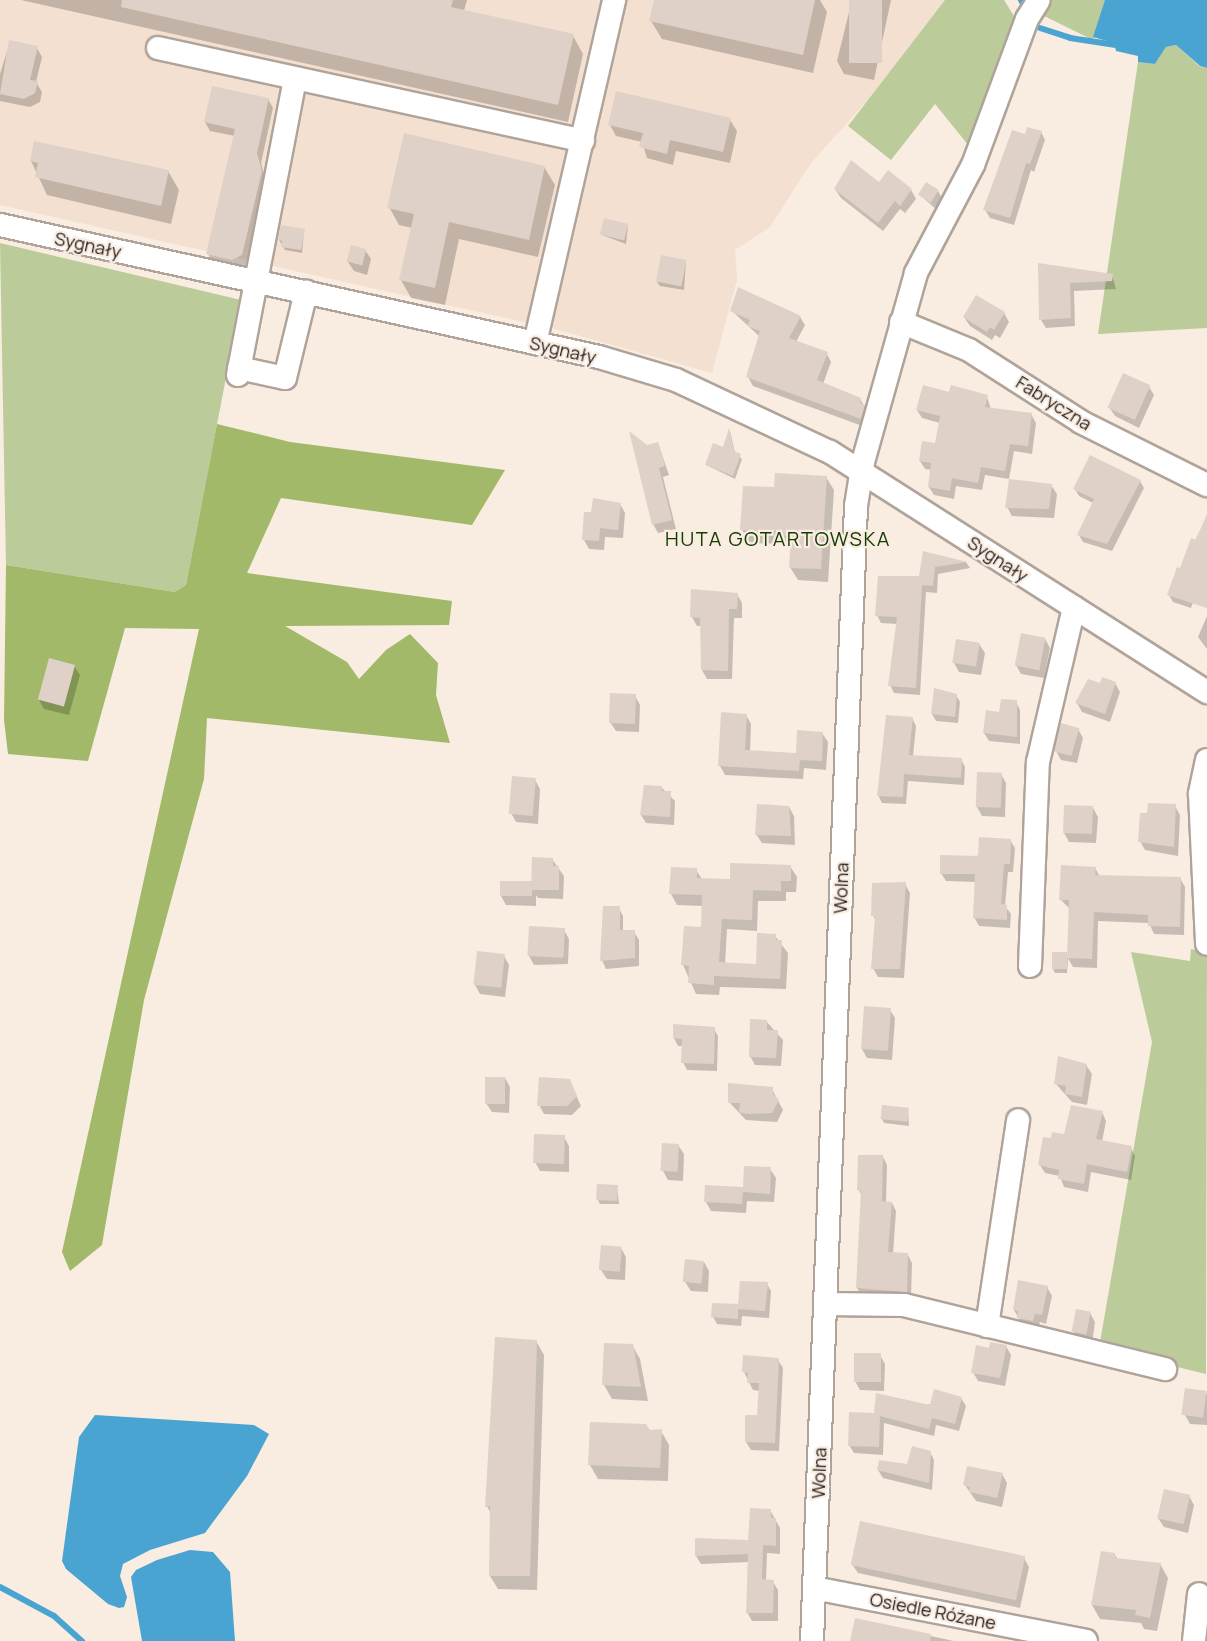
<!DOCTYPE html>
<html>
<head>
<meta charset="utf-8">
<style>
	body { margin:0 }
	#map { position:relative; width:1207px; height:1641px; overflow:hidden; background:#f9ece1; font-family:Manrope,sans-serif }
	div>[style] { position:absolute }
	[style*='--x'] { left:calc(var(--x)*1px); top:calc(var(--y)*1px); width:calc(var(--w)*1px); rotate:calc(var(--a)*1deg) }
	.built>* { inset:0; background:#f4e0d0 }
	.green>* { inset:0; background:#bbcc9a }
	.forest>* { inset:0; background:#a1b969 }
	.water>* { inset:0; background:#4aa4d1 }
	.shadow>* { inset:0; background:#0003 }
	.stream>* { height:6px; margin:-3px; padding:0 3px; transform-origin:3px; border-radius:3px; background:#4aa4d1 }
	.building>* { inset:0; background:#dfd1c8; transform-origin:0 0 }
	.roads { filter:drop-shadow(2px 0 #b0a49a) drop-shadow(-2px 0 #b0a49a) drop-shadow(0 2px #b0a49a) drop-shadow(0 -2px #b0a49a) }
	.minor>* { height:22px; margin:-11px; padding:0 11px; transform-origin:11px; border-radius:11px; background:#fff }
	span { translate:-50% -50%; white-space:nowrap; text-align:center; line-height:1.15; -webkit-text-stroke:4.5px #f9ece1; paint-order:stroke }
	.street-label { font-size:18px; color:#221d1a }
	.neighbourhood-label { font-size:20px; color:#133c00; letter-spacing:1.5px }
</style>
</head>
<body>
<div id="map">
	<div class="built">
		<i style="clip-path:polygon(0 0,947px 0,903px 61px,811px 163px,770px 227px,735px 250px,737px 280px,712px 373px,555px 329px,0 205px)"></i>
	</div>
	<div class="green">
		<i style="clip-path:polygon(945px 0,1004px 0,1017px 21px,969px 146px,935px 104px,891px 160px,848px 126px)"></i>
		<i style="clip-path:polygon(1048px 0,1110px 0,1101px 35px,1091px 39px,1040px 14px)"></i>
		<i style="clip-path:polygon(1176px 45px,1199px 66px,1207px 68px,1207px 328px,1098px 334px,1138px 62px,1155px 64px,1166px 47px)"></i>
		<i style="clip-path:polygon(0 243px,241px 300px,186px 585px,175px 592px,6px 565px)"></i>
		<i style="clip-path:polygon(1191px 949px,1207px 952px,1206px 1374px,1099px 1348px,1152px 1042px,1131px 952px,1190px 961px)"></i>
	</div>
	<div class="forest">
		<i style="clip-path:polygon(217px 424px,290px 442px,505px 470px,472px 525px,281px 498px,247px 573px,452px 601px,449px 625px,285px 626px,347px 662px,359px 679px,386px 650px,410px 634px,438px 663px,436px 695px,450px 743px,207px 718px,204px 779px,144px 1000px,102px 1245px,70px 1271px,62px 1252px,199px 629px,125px 628px,88px 761px,8px 754px,4px 720px,6px 565px,175px 592px,186px 585px)"></i>
	</div>
	<div class="water">
		<i style="clip-path:polygon(1105px 0,1207px 0,1207px 68px,1200px 66px,1176px 45px,1166px 47px,1155px 64px,1138px 62px,1138px 56px,1116px 51px,1114px 43px,1093px 37px)"></i>
		<i style="clip-path:polygon(95px 1415px,254px 1425px,269px 1434px,247px 1476px,205px 1533px,150px 1550px,123px 1564px,120px 1576px,127px 1597px,124px 1607px,119px 1608px,108px 1604px,66px 1569px,62px 1561px,79px 1437px)"></i>
		<i style="clip-path:polygon(190px 1550px,213px 1552px,230px 1572px,235px 1641px,142px 1641px,131px 1577px,136px 1570px,157px 1560px)"></i>
	</div>
	<div class="shadow">
		<i style="clip-path:polygon(21px 0,467px 0,464px 11px,573px 36px,583px 54px,568px 122px)"></i>
		<i style="clip-path:polygon(656px 0,820px 0,827px 12px,813px 73px,662px 39px,651px 21px)"></i>
		<i style="clip-path:polygon(852px 0,891px 0,874px 80px,844px 74px,837px 61px)"></i>
		<i style="clip-path:polygon(10px 42px,37px 48px,42px 57px,36px 82px,42px 92px,40px 102px,30px 107px,0 101px,0 74px)"></i>
		<i style="clip-path:polygon(268px 99px,273px 108px,261px 163px,266px 181px,247px 264px,236px 268px,213px 263px,208px 254px,235px 136px,210px 131px,205px 122px)"></i>
		<i style="clip-path:polygon(730px 120px,737px 131px,730px 163px,676px 151px,673px 165px,647px 158px,642px 142px,616px 136px,610px 125px)"></i>
		<i style="clip-path:polygon(1041px 132px,1045px 140px,1034px 172px,1031px 170px,1014px 225px,990px 218px,985px 210px,1026px 136px)"></i>
		<i style="clip-path:polygon(31px 161px,168px 171px,179px 190px,171px 224px,47px 195px)"></i>
		<i style="clip-path:polygon(544px 167px,555px 185px,538px 257px,459px 239px,445px 305px,411px 298px,401px 280px,412px 228px,399px 225px,389px 207px)"></i>
		<i style="clip-path:polygon(879px 185px,911px 190px,916px 199px,905px 213px,900px 209px,883px 231px,841px 198px,835px 189px)"></i>
		<i style="clip-path:polygon(938px 191px,943px 200px,937px 210px,920px 195px)"></i>
		<i style="clip-path:polygon(628px 226px,626px 244px,602px 235px)"></i>
		<i style="clip-path:polygon(304px 231px,302px 253px,285px 250px,279px 240px)"></i>
		<i style="clip-path:polygon(365px 250px,371px 259px,367px 275px,354px 271px,348px 262px)"></i>
		<i style="clip-path:polygon(686px 261px,684px 290px,660px 286px,657px 282px)"></i>
		<i style="clip-path:polygon(1040px 264px,1112px 275px,1116px 289px,1074px 291px,1075px 326px,1046px 328px,1041px 320px)"></i>
		<i style="clip-path:polygon(731px 310px,800px 317px,805px 325px,796px 342px,827px 354px,831px 362px,823px 384px,860px 399px,869px 414px,865px 427px,753px 386px,748px 377px,760px 337px)"></i>
		<i style="clip-path:polygon(1004px 313px,1009px 322px,1000px 338px,995px 335px,992px 340px,970px 326px,964px 317px)"></i>
		<i style="clip-path:polygon(1149px 387px,1154px 395px,1139px 428px,1115px 416px,1109px 407px)"></i>
		<i style="clip-path:polygon(950px 394px,987px 397px,991px 409px,1031px 414px,1036px 423px,1032px 454px,1014px 451px,1009px 479px,985px 475px,982px 490px,956px 486px,954px 499px,934px 495px,929px 487px,932px 470px,925px 469px,920px 461px,936px 445px,940px 423px,922px 418px,917px 410px)"></i>
		<i style="clip-path:polygon(730px 431px,735px 453px,742px 459px,735px 479px,706px 465px,724px 449px)"></i>
		<i style="clip-path:polygon(658px 443px,669px 475px,663px 477px,676px 529px,658px 533px,653px 524px,646px 446px)"></i>
		<i style="clip-path:polygon(826px 477px,834px 490px,828px 582px,798px 580px,790px 567px,791px 548px,785px 544px,750px 543px,742px 530px,775px 489px)"></i>
		<i style="clip-path:polygon(1140px 481px,1144px 488px,1112px 551px,1083px 542px,1079px 535px,1093px 503px,1079px 496px,1075px 489px)"></i>
		<i style="clip-path:polygon(1051px 485px,1057px 494px,1054px 518px,1012px 516px,1007px 507px)"></i>
		<i style="clip-path:polygon(620px 504px,625px 513px,623px 538px,605px 537px,604px 550px,589px 549px,584px 540px)"></i>
		<i style="clip-path:polygon(1207px 516px,1207px 565px,1191px 608px,1173px 602px,1169px 595px)"></i>
		<i style="clip-path:polygon(924px 552px,966px 562px,970px 568px,938px 574px,937px 593px,926px 592px,920px 695px,894px 693px,890px 685px,898px 624px,881px 623px,877px 615px,920px 577px)"></i>
		<i style="clip-path:polygon(737px 594px,742px 603px,742px 618px,734px 618px,732px 679px,707px 679px,702px 670px,702px 626px,697px 626px,692px 617px)"></i>
		<i style="clip-path:polygon(1207px 616px,1207px 649px,1198px 637px)"></i>
		<i style="clip-path:polygon(1045px 639px,1050px 648px,1044px 678px,1021px 674px,1016px 665px)"></i>
		<i style="clip-path:polygon(979px 644px,985px 653px,981px 675px,959px 672px,954px 663px)"></i>
		<i style="clip-path:polygon(74px 666px,80px 675px,69px 715px,44px 709px,39px 700px)"></i>
		<i style="clip-path:polygon(1115px 683px,1120px 692px,1110px 722px,1082px 712px,1077px 703px,1101px 685px)"></i>
		<i style="clip-path:polygon(956px 695px,960px 702px,958px 723px,936px 721px,932px 714px)"></i>
		<i style="clip-path:polygon(635px 696px,640px 705px,639px 732px,616px 731px,610px 722px)"></i>
		<i style="clip-path:polygon(1016px 702px,1020px 710px,1020px 744px,989px 741px,984px 733px)"></i>
		<i style="clip-path:polygon(746px 715px,751px 724px,750px 752px,797px 755px,822px 733px,828px 742px,826px 770px,804px 768px,803px 779px,725px 775px,720px 766px)"></i>
		<i style="clip-path:polygon(912px 718px,916px 726px,913px 756px,961px 759px,965px 767px,964px 785px,908px 781px,906px 804px,882px 803px,878px 795px)"></i>
		<i style="clip-path:polygon(1078px 729px,1083px 738px,1077px 763px,1061px 760px,1056px 751px)"></i>
		<i style="clip-path:polygon(1001px 774px,1006px 783px,1005px 817px,982px 816px,977px 807px)"></i>
		<i style="clip-path:polygon(535px 780px,540px 789px,538px 824px,516px 822px,511px 813px)"></i>
		<i style="clip-path:polygon(661px 787px,675px 801px,674px 825px,646px 823px,641px 815px)"></i>
		<i style="clip-path:polygon(1175px 806px,1180px 815px,1178px 856px,1145px 850px,1140px 841px)"></i>
		<i style="clip-path:polygon(789px 807px,794px 816px,795px 845px,762px 843px,756px 834px)"></i>
		<i style="clip-path:polygon(1093px 808px,1098px 817px,1096px 843px,1069px 842px,1064px 833px)"></i>
		<i style="clip-path:polygon(1010px 840px,1015px 848px,1013px 872px,1008px 872px,1005px 906px,1011px 914px,1010px 928px,979px 926px,974px 917px,976px 882px,946px 881px,941px 873px)"></i>
		<i style="clip-path:polygon(552px 859px,564px 876px,563px 899px,538px 898px,536px 895px,536px 906px,506px 905px,501px 896px,531px 883px)"></i>
		<i style="clip-path:polygon(790px 866px,797px 877px,796px 892px,786px 892px,786px 901px,758px 901px,757px 931px,727px 929px,725px 964px,757px 966px,775px 936px,788px 953px,786px 989px,720px 987px,719px 995px,696px 994px,683px 965px,703px 928px,703px 906px,677px 905px,671px 894px,696px 870px,702px 879px,731px 880px)"></i>
		<i style="clip-path:polygon(1095px 868px,1100px 877px,1180px 878px,1185px 887px,1184px 935px,1154px 934px,1149px 923px,1098px 921px,1097px 968px,1073px 967px,1068px 958px,1067px 973px,1055px 973px,1053px 969px,1066px 954px,1068px 958px,1070px 909px,1061px 900px)"></i>
		<i style="clip-path:polygon(905px 884px,910px 893px,904px 978px,878px 977px,873px 968px,876px 921px,873px 915px)"></i>
		<i style="clip-path:polygon(619px 908px,623px 916px,623px 932px,634px 932px,639px 940px,639px 966px,606px 969px,602px 960px)"></i>
		<i style="clip-path:polygon(564px 930px,569px 939px,568px 964px,534px 965px,529px 956px)"></i>
		<i style="clip-path:polygon(504px 956px,509px 965px,505px 997px,480px 994px,475px 985px)"></i>
		<i style="clip-path:polygon(890px 1010px,895px 1018px,892px 1060px,867px 1058px,862px 1049px)"></i>
		<i style="clip-path:polygon(766px 1021px,783px 1040px,781px 1066px,755px 1065px,750px 1056px)"></i>
		<i style="clip-path:polygon(714px 1029px,718px 1036px,717px 1071px,687px 1070px,683px 1062px,683px 1046px,678px 1046px,674px 1038px)"></i>
		<i style="clip-path:polygon(1086px 1065px,1092px 1074px,1087px 1105px,1072px 1102px,1056px 1084px)"></i>
		<i style="clip-path:polygon(505px 1078px,510px 1087px,509px 1113px,492px 1112px,486px 1103px)"></i>
		<i style="clip-path:polygon(569px 1080px,581px 1106px,572px 1115px,544px 1114px,539px 1105px)"></i>
		<i style="clip-path:polygon(772px 1089px,783px 1110px,777px 1122px,746px 1120px,729px 1102px)"></i>
		<i style="clip-path:polygon(908px 1110px,909px 1126px,884px 1123px,882px 1119px)"></i>
		<i style="clip-path:polygon(1102px 1112px,1106px 1121px,1102px 1142px,1131px 1148px,1135px 1156px,1131px 1180px,1091px 1172px,1088px 1192px,1064px 1187px,1060px 1176px,1045px 1173px,1040px 1165px,1065px 1136px)"></i>
		<i style="clip-path:polygon(564px 1137px,569px 1146px,569px 1172px,540px 1171px,535px 1162px)"></i>
		<i style="clip-path:polygon(678px 1145px,684px 1154px,683px 1181px,668px 1180px,663px 1171px)"></i>
		<i style="clip-path:polygon(883px 1157px,887px 1165px,886px 1203px,892px 1203px,896px 1211px,893px 1254px,908px 1255px,912px 1263px,911px 1300px,862px 1296px,857px 1288px,862px 1197px,859px 1190px)"></i>
		<i style="clip-path:polygon(770px 1169px,776px 1178px,774px 1202px,747px 1201px,746px 1213px,711px 1211px,706px 1202px,744px 1188px)"></i>
		<i style="clip-path:polygon(617px 1186px,619px 1204px,600px 1204px,598px 1200px)"></i>
		<i style="clip-path:polygon(621px 1248px,626px 1257px,625px 1280px,607px 1279px,601px 1270px)"></i>
		<i style="clip-path:polygon(704px 1262px,709px 1271px,708px 1292px,691px 1291px,685px 1282px)"></i>
		<i style="clip-path:polygon(767px 1284px,771px 1291px,769px 1318px,742px 1316px,741px 1326px,717px 1324px,713px 1317px,740px 1306px)"></i>
		<i style="clip-path:polygon(1047px 1287px,1052px 1296px,1046px 1324px,1040px 1322px,1038px 1330px,1024px 1327px,1014px 1310px)"></i>
		<i style="clip-path:polygon(1090px 1313px,1095px 1322px,1092px 1344px,1080px 1341px,1074px 1332px)"></i>
		<i style="clip-path:polygon(536px 1341px,544px 1355px,537px 1590px,498px 1589px,490px 1576px,491px 1514px,487px 1506px)"></i>
		<i style="clip-path:polygon(632px 1345px,640px 1359px,648px 1401px,612px 1399px,604px 1385px)"></i>
		<i style="clip-path:polygon(1006px 1346px,1011px 1355px,1005px 1386px,978px 1381px,973px 1372px,990px 1349px)"></i>
		<i style="clip-path:polygon(880px 1355px,885px 1364px,884px 1391px,860px 1390px,855px 1381px)"></i>
		<i style="clip-path:polygon(778px 1360px,783px 1368px,779px 1451px,751px 1450px,746px 1442px,758px 1417px,760px 1391px,753px 1390px,744px 1372px)"></i>
		<i style="clip-path:polygon(1207px 1393px,1207px 1425px,1190px 1424px,1185px 1415px)"></i>
		<i style="clip-path:polygon(961px 1398px,966px 1406px,959px 1431px,936px 1425px,934px 1436px,884px 1423px,883px 1455px,854px 1453px,849px 1445px,876px 1415px)"></i>
		<i style="clip-path:polygon(649px 1431px,661px 1431px,669px 1445px,668px 1481px,598px 1479px,590px 1465px)"></i>
		<i style="clip-path:polygon(930px 1452px,934px 1460px,932px 1490px,883px 1478px,878px 1470px,909px 1466px)"></i>
		<i style="clip-path:polygon(1002px 1474px,1007px 1483px,1002px 1507px,976px 1501px,965px 1485px)"></i>
		<i style="clip-path:polygon(1189px 1496px,1194px 1505px,1188px 1533px,1164px 1527px,1158px 1518px)"></i>
		<i style="clip-path:polygon(770px 1510px,780px 1528px,780px 1554px,767px 1553px,766px 1581px,773px 1582px,778px 1590px,778px 1621px,752px 1621px,747px 1612px,749px 1562px,701px 1564px,696px 1556px,750px 1541px)"></i>
		<i style="clip-path:polygon(1115px 1555px,1118px 1560px,1160px 1564px,1168px 1578px,1157px 1631px,1144px 1629px,1141px 1623px,1100px 1619px,1092px 1605px)"></i>
		<i style="clip-path:polygon(1024px 1558px,1029px 1567px,1020px 1608px,858px 1573px,852px 1564px)"></i>
		<i style="clip-path:polygon(856px 1620px,954px 1641px,852px 1641px)"></i>
	</div>
	<div class="stream">
		<i style="--x:1021;--y:0;--w:7;--a:63"></i>
		<i style="--x:1040;--y:28;--w:32;--a:18"></i>
		<i style="--x:1070;--y:38;--w:53;--a:8.7"></i>
		<i style="--x:0;--y:1587;--w:61;--a:28.2"></i>
		<i style="--x:54;--y:1616;--w:38;--a:42"></i>
	</div>
	<div class="building">
		<i style="clip-path:polygon(122px 0,453px 0,451px 7px,574px 34px,558px 105px,121px 7px)"></i>
		<i style="clip-path:polygon(654px 0,815px 0,803px 55px,649px 21px)"></i>
		<i style="left:849px;top:0;width:33px;height:63px"></i>
		<i style="clip-path:polygon(9px 40px,38px 46px,30px 80px,38px 81px,35px 93px,24px 99px,0 94px)"></i>
		<i style="clip-path:polygon(212px 86px,269px 98px,257px 153px,262px 171px,242px 255px,232px 260px,206px 254px,235px 129px,204px 122px)"></i>
		<i style="clip-path:polygon(616px 91px,731px 118px,723px 152px,670px 140px,667px 154px,639px 147px,643px 133px,608px 125px)"></i>
		<i style="clip-path:polygon(1027px 127px,1042px 131px,1030px 164px,1026px 163px,1010px 218px,983px 210px,1012px 130px,1025px 134px)"></i>
		<i style="clip-path:polygon(404px 133px,545px 166px,529px 240px,449px 222px,435px 288px,399px 280px,414px 214px,387px 208px)"></i>
		<i style="clip-path:polygon(34px 141px,169px 170px,161px 206px,35px 177px,38px 163px,30px 161px)"></i>
		<i style="clip-path:polygon(851px 160px,879px 182px,888px 170px,912px 189px,900px 206px,895px 201px,878px 223px,834px 189px)"></i>
		<i style="left:926px;top:182px;width:15px;height:15px;rotate:32deg"></i>
		<i style="left:604px;top:218px;width:25px;height:17px;rotate:14deg"></i>
		<i style="clip-path:polygon(281px 225px,305px 229px,301px 250px,281px 247px,282px 241px,278px 240px)"></i>
		<i style="left:351px;top:245px;width:16px;height:17px;rotate:15deg"></i>
		<i style="left:661px;top:255px;width:26px;height:27px;rotate:11deg"></i>
		<i style="clip-path:polygon(1038px 263px,1113px 274px,1112px 281px,1070px 283px,1071px 318px,1039px 320px)"></i>
		<i style="clip-path:polygon(738px 287px,801px 316px,789px 338px,828px 352px,817px 380px,861px 398px,860px 403px,865px 405px,861px 419px,746px 377px,760px 331px,747px 326px,750px 320px,730px 311px)"></i>
		<i style="clip-path:polygon(976px 295px,1005px 312px,994px 330px,990px 327px,987px 332px,963px 317px)"></i>
		<i style="left:1123px;top:373px;width:30px;height:38px;rotate:24deg"></i>
		<i style="clip-path:polygon(923px 385px,949px 392px,951px 385px,988px 395px,985px 407px,1032px 413px,1028px 446px,1010px 444px,1005px 471px,981px 467px,978px 483px,952px 478px,950px 491px,928px 487px,931px 463px,919px 461px,922px 441px,935px 443px,940px 416px,916px 410px)"></i>
		<i style="clip-path:polygon(729px 428px,734px 451px,741px 454px,733px 476px,705px 465px,713px 443px,723px 447px)"></i>
		<i style="clip-path:polygon(629px 431px,647px 445px,658px 442px,665px 466px,659px 468px,672px 520px,652px 525px)"></i>
		<i style="clip-path:polygon(1090px 455px,1141px 480px,1107px 544px,1077px 535px,1094px 499px,1073px 489px)"></i>
		<i style="clip-path:polygon(775px 473px,827px 476px,821px 569px,789px 568px,791px 536px,778px 535px,778px 531px,740px 530px,743px 486px,774px 487px)"></i>
		<i style="clip-path:polygon(1009px 479px,1052px 484px,1049px 509px,1005px 508px)"></i>
		<i style="clip-path:polygon(593px 498px,621px 503px,618px 530px,600px 528px,599px 541px,582px 540px,584px 512px,591px 512px)"></i>
		<i style="clip-path:polygon(1207px 514px,1207px 608px,1167px 595px,1177px 567px,1180px 568px,1191px 538px,1196px 540px)"></i>
		<i style="clip-path:polygon(923px 551px,967px 562px,935px 567px,933px 586px,922px 585px,916px 688px,888px 686px,897px 617px,875px 616px,878px 576px,919px 576px)"></i>
		<i style="clip-path:polygon(691px 589px,738px 593px,737px 609px,729px 609px,728px 671px,701px 670px,700px 618px,690px 617px)"></i>
		<i style="left:1021px;top:633px;width:25px;height:33px;rotate:11deg"></i>
		<i style="left:956px;top:639px;width:24px;height:24px;rotate:9deg"></i>
		<i style="left:49px;top:658px;width:27px;height:43px;rotate:15deg"></i>
		<i style="clip-path:polygon(1102px 677px,1116px 682px,1105px 714px,1075px 703px,1088px 679px,1100px 683px)"></i>
		<i style="clip-path:polygon(934px 688px,957px 694px,955px 717px,931px 714px)"></i>
		<i style="left:610px;top:693px;width:26px;height:30px;rotate:2deg"></i>
		<i style="clip-path:polygon(1001px 699px,1017px 700px,1017px 737px,983px 733px,986px 710px,999px 712px)"></i>
		<i style="clip-path:polygon(721px 712px,747px 714px,745px 750px,796px 753px,797px 730px,823px 732px,822px 761px,800px 760px,799px 771px,718px 766px)"></i>
		<i style="clip-path:polygon(886px 715px,913px 717px,909px 755px,962px 758px,961px 778px,904px 774px,903px 797px,877px 796px)"></i>
		<i style="left:1061px;top:723px;width:19px;height:29px;rotate:16deg"></i>
		<i style="left:977px;top:772px;width:25px;height:35px;rotate:2deg"></i>
		<i style="left:512px;top:776px;width:24px;height:38px;rotate:5deg"></i>
		<i style="clip-path:polygon(644px 785px,662px 786px,662px 791px,671px 791px,670px 817px,640px 815px)"></i>
		<i style="clip-path:polygon(1148px 803px,1176px 804px,1174px 847px,1138px 842px,1140px 813px,1147px 813px)"></i>
		<i style="clip-path:polygon(757px 804px,789px 806px,791px 836px,755px 835px)"></i>
		<i style="left:1064px;top:805px;width:29px;height:28px;rotate:2deg"></i>
		<i style="clip-path:polygon(979px 837px,1011px 839px,1010px 864px,1004px 864px,1001px 904px,1007px 905px,1007px 920px,973px 918px,975px 874px,940px 874px,940px 855px,978px 856px)"></i>
		<i style="clip-path:polygon(532px 857px,553px 858px,553px 866px,559px 866px,559px 890px,531px 890px)"></i>
		<i style="clip-path:polygon(730px 863px,791px 865px,791px 881px,781px 881px,781px 891px,753px 890px,752px 920px,722px 919px,719px 962px,756px 964px,757px 933px,776px 934px,776px 940px,782px 940px,780px 979px,714px 976px,714px 985px,688px 983px,689px 966px,681px 965px,684px 926px,701px 927px,702px 895px,669px 894px,671px 867px,697px 868px,697px 878px,730px 879px)"></i>
		<i style="clip-path:polygon(1061px 865px,1096px 867px,1095px 875px,1181px 877px,1180px 927px,1148px 926px,1148px 915px,1094px 912px,1092px 959px,1067px 958px,1069px 900px,1059px 900px)"></i>
		<i style="left:500px;top:881px;width:32px;height:15px"></i>
		<i style="clip-path:polygon(906px 882px,900px 969px,871px 969px,875px 916px,871px 916px,872px 883px)"></i>
		<i style="clip-path:polygon(603px 906px,620px 906px,620px 930px,635px 930px,635px 958px,600px 961px)"></i>
		<i style="left:529px;top:926px;width:36px;height:30px;rotate:3deg"></i>
		<i style="left:477px;top:951px;width:28px;height:34px;rotate:6deg"></i>
		<i style="left:1052px;top:952px;width:15px;height:17px"></i>
		<i style="left:864px;top:1006px;width:27px;height:43px;rotate:4deg"></i>
		<i style="clip-path:polygon(750px 1019px,767px 1020px,767px 1030px,778px 1030px,776px 1058px,749px 1057px)"></i>
		<i style="clip-path:polygon(673px 1024px,715px 1027px,714px 1064px,681px 1063px,682px 1039px,673px 1038px)"></i>
		<i style="clip-path:polygon(1058px 1056px,1087px 1064px,1082px 1097px,1065px 1094px,1066px 1086px,1054px 1084px)"></i>
		<i style="left:485px;top:1077px;width:20px;height:27px"></i>
		<i style="clip-path:polygon(539px 1077px,570px 1079px,577px 1096px,567px 1106px,537px 1106px)"></i>
		<i style="clip-path:polygon(728px 1083px,773px 1087px,773px 1094px,779px 1100px,772px 1113px,746px 1114px,739px 1112px,740px 1103px,728px 1103px)"></i>
		<i style="left:882px;top:1105px;width:27px;height:14px;rotate:6deg"></i>
		<i style="clip-path:polygon(1071px 1105px,1103px 1111px,1096px 1139px,1132px 1146px,1127px 1172px,1087px 1164px,1084px 1184px,1058px 1179px,1059px 1170px,1038px 1165px,1043px 1137px,1051px 1138px,1052px 1132px,1064px 1134px)"></i>
		<i style="left:534px;top:1134px;width:31px;height:29px;rotate:2deg"></i>
		<i style="left:662px;top:1143px;width:17px;height:28px;rotate:3deg"></i>
		<i style="clip-path:polygon(858px 1155px,883px 1155px,882px 1201px,892px 1202px,888px 1252px,908px 1253px,907px 1292px,856px 1288px,861px 1191px,857px 1190px)"></i>
		<i style="clip-path:polygon(744px 1166px,771px 1167px,770px 1194px,743px 1192px,742px 1204px,704px 1202px,705px 1185px,743px 1187px)"></i>
		<i style="left:597px;top:1184px;width:21px;height:16px;rotate:3deg"></i>
		<i style="left:601px;top:1245px;width:21px;height:25px;rotate:5deg"></i>
		<i style="left:685px;top:1259px;width:19px;height:23px;rotate:6deg"></i>
		<i style="clip-path:polygon(1018px 1280px,1048px 1286px,1042px 1315px,1035px 1314px,1033px 1321px,1017px 1318px,1018px 1311px,1013px 1310px)"></i>
		<i style="clip-path:polygon(740px 1281px,768px 1282px,765px 1311px,738px 1309px,738px 1319px,711px 1317px,712px 1303px,738px 1304px)"></i>
		<i style="left:1076px;top:1309px;width:15px;height:23px;rotate:11deg"></i>
		<i style="clip-path:polygon(495px 1337px,537px 1340px,530px 1576px,489px 1576px,490px 1506px,485px 1507px)"></i>
		<i style="clip-path:polygon(990px 1342px,1007px 1345px,1000px 1378px,971px 1373px,976px 1345px,989px 1348px)"></i>
		<i style="clip-path:polygon(604px 1343px,633px 1344px,641px 1387px,602px 1385px)"></i>
		<i style="left:854px;top:1353px;width:27px;height:29px"></i>
		<i style="clip-path:polygon(743px 1355px,779px 1358px,775px 1443px,745px 1442px,745px 1415px,757px 1415px,759px 1383px,747px 1383px,748px 1373px,742px 1372px)"></i>
		<i style="left:1185px;top:1388px;width:22px;height:27px;rotate:8deg"></i>
		<i style="clip-path:polygon(934px 1389px,962px 1397px,955px 1424px,932px 1418px,929px 1429px,880px 1416px,879px 1447px,848px 1446px,849px 1412px,874px 1413px,876px 1393px,930px 1405px)"></i>
		<i style="clip-path:polygon(590px 1422px,646px 1424px,650px 1430px,662px 1429px,660px 1468px,588px 1465px)"></i>
		<i style="clip-path:polygon(912px 1446px,931px 1451px,929px 1483px,877px 1470px,879px 1460px,907px 1464px)"></i>
		<i style="clip-path:polygon(967px 1466px,1003px 1473px,997px 1498px,969px 1492px,970px 1487px,963px 1485px)"></i>
		<i style="left:1164px;top:1489px;width:27px;height:30px;rotate:13deg"></i>
		<i style="clip-path:polygon(750px 1508px,771px 1509px,771px 1518px,776px 1518px,776px 1546px,763px 1545px,762px 1579px,774px 1580px,773px 1613px,746px 1613px,748px 1554px,695px 1556px,695px 1538px,748px 1540px)"></i>
		<i style="left:860px;top:1521px;width:169px;height:45px;rotate:12deg"></i>
		<i style="clip-path:polygon(1101px 1551px,1115px 1553px,1115px 1558px,1161px 1563px,1150px 1618px,1135px 1615px,1136px 1610px,1091px 1605px)"></i>
		<i style="clip-path:polygon(855px 1618px,931px 1634px,930px 1641px,850px 1641px)"></i>
	</div>
	<div class="roads">
		<div class="minor">
			<i style="--x:158;--y:48;--w:435;--a:12.3"></i>
			<i style="--x:0;--y:225;--w:613;--a:12.43"></i>
			<i style="--x:599;--y:357;--w:80;--a:16.6"></i>
			<i style="--x:676;--y:380;--w:170;--a:25.1"></i>
			<i style="--x:830;--y:452;--w:447;--a:32.5"></i>
			<i style="--x:901;--y:322;--w:74;--a:22.4"></i>
			<i style="--x:969;--y:350;--w:133;--a:32.7"></i>
			<i style="--x:1081;--y:422;--w:141;--a:26.6"></i>
			<i style="--x:535;--y:343;--w:352;--a:-77"></i>
			<i style="--x:239;--y:368;--w:47;--a:12.3"></i>
			<i style="--x:285;--y:378;--w:89;--a:-76.3"></i>
			<i style="--x:238;--y:375;--w:300;--a:-79.1"></i>
			<i style="--x:1207;--y:760;--w:35;--a:102"></i>
			<i style="--x:1200;--y:794;--w:150;--a:87.3"></i>
			<i style="--x:1030;--y:966;--w:204;--a:-87.8"></i>
			<i style="--x:1038;--y:762;--w:159;--a:-76.9"></i>
			<i style="--x:825;--y:1304;--w:79;--a:0.7"></i>
			<i style="--x:904;--y:1305;--w:269;--a:13.8"></i>
			<i style="--x:987;--y:1326;--w:208;--a:-81.4"></i>
			<i style="--x:814;--y:1588;--w:277;--a:11"></i>
			<i style="--x:812;--y:1641;--w:1136;--a:-87.78"></i>
			<i style="--x:856;--y:506;--w:45;--a:-81"></i>
			<i style="--x:863;--y:462;--w:196;--a:-74.3"></i>
			<i style="--x:916;--y:273;--w:122;--a:-62.2"></i>
			<i style="--x:973;--y:165;--w:156;--a:-69.7"></i>
			<i style="--x:1027;--y:19;--w:22;--a:-58"></i>
			<i style="--x:1194;--y:1641;--w:47;--a:-83.9"></i>
		</div>
	</div>
	<div class="street-label">
		<span style="left:88px;top:245px;rotate:12deg">Sygnały</span>
		<span style="left:563px;top:350px;rotate:13deg">Sygnały</span>
		<span style="left:1054px;top:403px;rotate:32deg">Fabryczna</span>
		<span style="left:998px;top:559px;rotate:33deg">Sygnały</span>
		<span style="left:841px;top:888px;rotate:-88deg">Wolna</span>
		<span style="left:819px;top:1473px;rotate:-88deg">Wolna</span>
		<span style="left:933px;top:1611px;rotate:11deg">Osiedle Różane</span>
	</div>
	<div class="neighbourhood-label">
		<span style="left:778px;top:538px">HUTA GOTARTOWSKA</span>
	</div>
</div>
</body>
</html>
